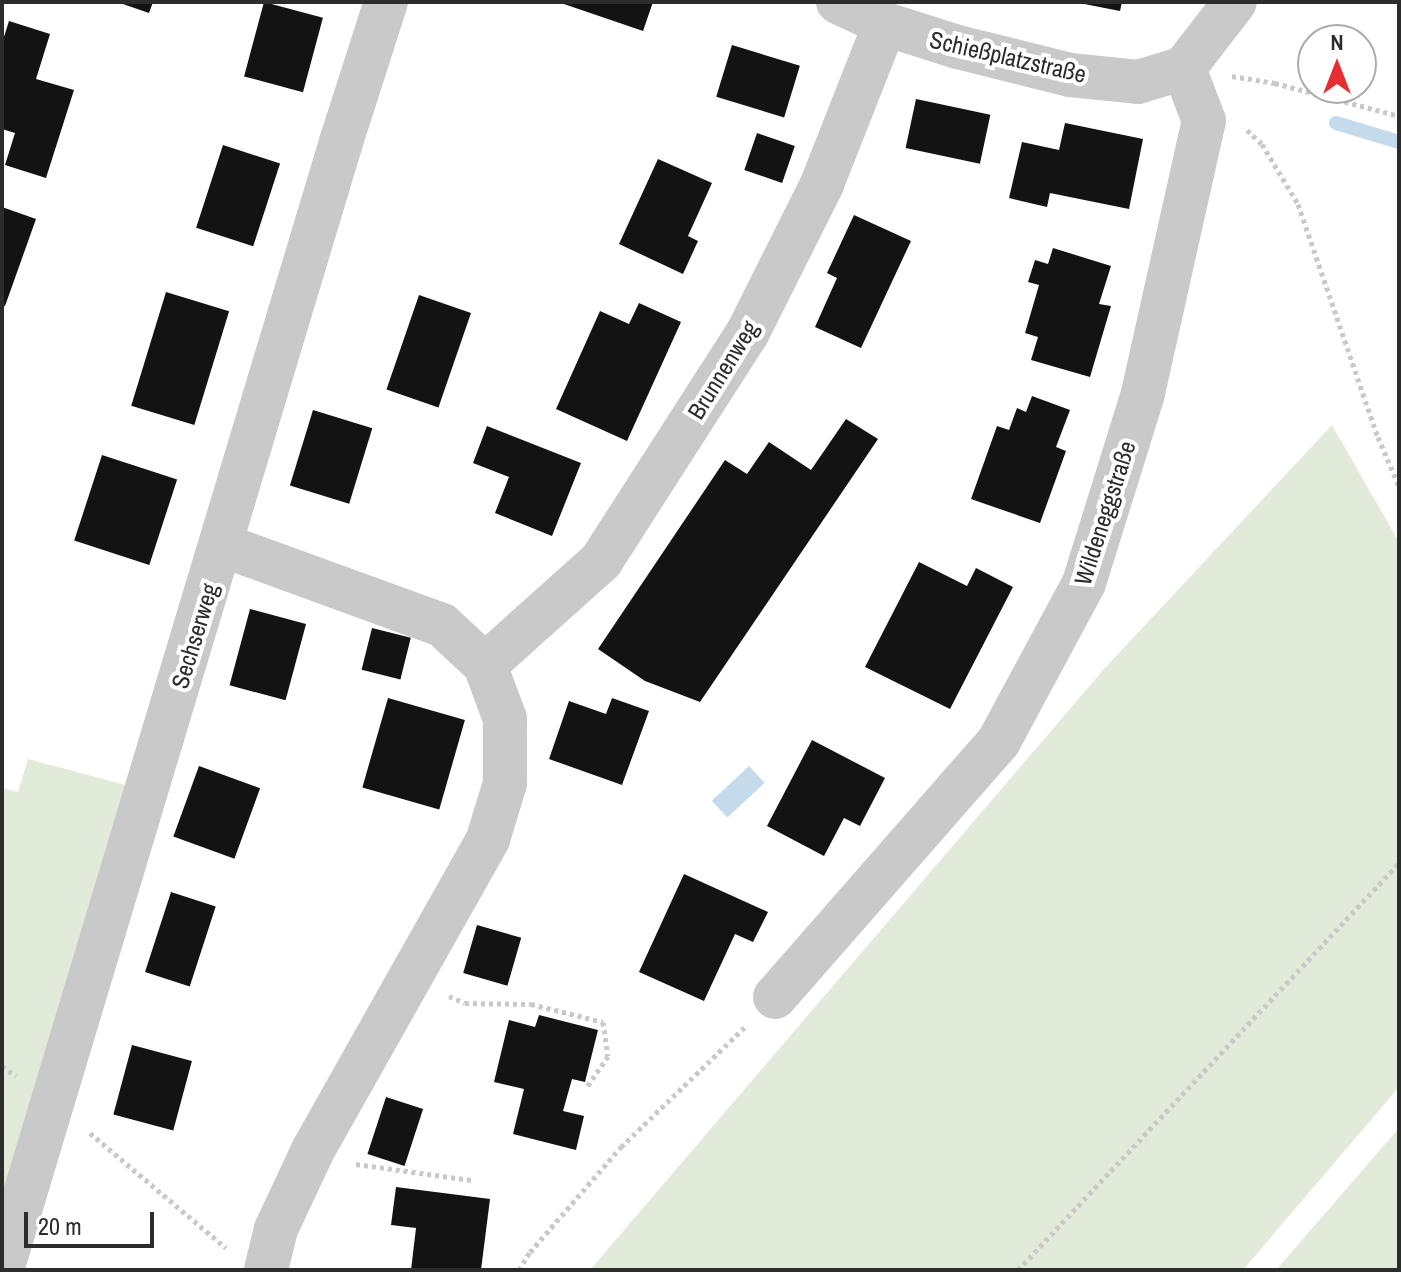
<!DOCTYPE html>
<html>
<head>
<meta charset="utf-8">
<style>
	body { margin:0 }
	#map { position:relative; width:1401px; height:1272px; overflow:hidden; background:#fff; font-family:"Archivo Narrow",sans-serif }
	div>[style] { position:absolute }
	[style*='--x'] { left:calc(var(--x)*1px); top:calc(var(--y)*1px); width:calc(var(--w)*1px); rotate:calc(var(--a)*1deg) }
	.green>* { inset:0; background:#e2ead9 }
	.water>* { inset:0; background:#c5daeb; transform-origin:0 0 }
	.stream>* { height:14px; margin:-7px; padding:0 7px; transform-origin:7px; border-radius:7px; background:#c5daeb }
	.building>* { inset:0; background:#131313; transform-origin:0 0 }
	.path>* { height:5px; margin-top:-2.5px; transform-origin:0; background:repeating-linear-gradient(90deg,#c9c9c9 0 4px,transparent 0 8px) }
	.street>* { height:44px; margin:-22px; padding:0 22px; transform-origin:22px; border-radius:22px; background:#c9c9c9 }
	span { translate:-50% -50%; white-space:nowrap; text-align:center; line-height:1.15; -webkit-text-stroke:8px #fff; paint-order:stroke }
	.street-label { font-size:24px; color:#2c2c2c }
	.frame { position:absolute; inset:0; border:4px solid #2c2c2c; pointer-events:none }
	.north { position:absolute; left:1297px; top:24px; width:80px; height:80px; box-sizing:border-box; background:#fff; border:2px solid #ababab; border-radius:50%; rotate:0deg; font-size:22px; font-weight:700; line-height:32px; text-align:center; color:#2c2c2c }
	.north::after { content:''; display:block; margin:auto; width:28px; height:36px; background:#e52d32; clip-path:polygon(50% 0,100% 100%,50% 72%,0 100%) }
	.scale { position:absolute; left:24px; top:1212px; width:130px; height:36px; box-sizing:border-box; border:4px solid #2c2c2c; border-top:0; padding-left:10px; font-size:24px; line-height:28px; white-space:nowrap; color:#2c2c2c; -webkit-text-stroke:6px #fff; paint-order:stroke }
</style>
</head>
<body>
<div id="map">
	<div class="green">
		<i style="clip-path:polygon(1332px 425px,1399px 542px,1399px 1087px,1243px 1270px,590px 1270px,1104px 669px)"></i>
		<i style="clip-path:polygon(28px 759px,148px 791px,2px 1270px,2px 788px,18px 792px)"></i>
		<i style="clip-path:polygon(1399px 1128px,1399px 1270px,1276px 1270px)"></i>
	</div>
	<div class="water">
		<i style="left:749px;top:766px;width:23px;height:51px;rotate:47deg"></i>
	</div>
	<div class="stream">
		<i style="--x:1336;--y:123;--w:66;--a:16.8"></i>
	</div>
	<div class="building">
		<i style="clip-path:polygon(117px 2px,153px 2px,149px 13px)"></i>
		<i style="left:264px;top:2px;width:61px;height:77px;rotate:15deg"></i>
		<i style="clip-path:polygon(558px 2px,653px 2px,643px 31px)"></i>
		<i style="clip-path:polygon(1074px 2px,1122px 2px,1120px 11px)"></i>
		<i style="clip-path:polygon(9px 21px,50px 34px,36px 79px,74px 90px,46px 178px,5px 165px,15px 133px,2px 129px,2px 43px)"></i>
		<i style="left:732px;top:45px;width:71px;height:54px;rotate:17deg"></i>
		<i style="left:916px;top:99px;width:76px;height:50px;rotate:12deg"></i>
		<i style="clip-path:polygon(1065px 123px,1143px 139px,1129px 209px,1050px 193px,1047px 207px,1009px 198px,1022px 142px,1059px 150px)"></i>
		<i style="left:757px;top:133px;width:40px;height:39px;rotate:19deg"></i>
		<i style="left:223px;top:145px;width:60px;height:87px;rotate:18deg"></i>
		<i style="clip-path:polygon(658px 159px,712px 183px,688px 236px,698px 241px,683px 274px,619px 244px)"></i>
		<i style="clip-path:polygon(2px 207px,36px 219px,5px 306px,2px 306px)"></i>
		<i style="clip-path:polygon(854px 215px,911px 241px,861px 348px,815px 327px,837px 278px,827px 273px)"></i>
		<i style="clip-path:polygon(1053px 248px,1111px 266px,1099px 304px,1111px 306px,1090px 377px,1031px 360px,1038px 337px,1025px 333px,1039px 285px,1028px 282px,1035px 260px,1048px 264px)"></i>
		<i style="left:166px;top:292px;width:66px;height:119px;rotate:17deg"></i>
		<i style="left:419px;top:295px;width:55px;height:100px;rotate:19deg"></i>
		<i style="clip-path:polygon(639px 303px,681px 322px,627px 441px,556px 409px,600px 311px,629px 324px)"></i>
		<i style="clip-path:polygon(1032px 396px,1070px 410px,1056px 447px,1066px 451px,1040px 523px,971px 499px,997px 426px,1009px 430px,1017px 408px,1026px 412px)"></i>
		<i style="left:313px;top:410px;width:62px;height:79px;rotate:17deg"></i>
		<i style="clip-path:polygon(846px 419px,878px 439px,700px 702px,645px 681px,598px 649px,725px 460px,747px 474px,769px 442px,811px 470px)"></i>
		<i style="clip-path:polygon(487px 426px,581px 463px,552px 536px,495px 513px,509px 477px,473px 463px)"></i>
		<i style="left:102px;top:455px;width:79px;height:90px;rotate:18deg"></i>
		<i style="clip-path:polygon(919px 562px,967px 586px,976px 568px,1013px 587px,950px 709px,865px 667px)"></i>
		<i style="left:250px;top:609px;width:58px;height:79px;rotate:15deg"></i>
		<i style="left:372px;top:628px;width:40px;height:43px;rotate:14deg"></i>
		<i style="left:388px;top:698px;width:80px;height:93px;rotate:16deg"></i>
		<i style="clip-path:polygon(612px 698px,649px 711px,622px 785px,549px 759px,569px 701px,606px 714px)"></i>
		<i style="clip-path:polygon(812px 740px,885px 778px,860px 826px,844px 818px,824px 856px,767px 826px)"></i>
		<i style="left:199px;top:766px;width:65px;height:75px;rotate:20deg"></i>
		<i style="clip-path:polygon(684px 874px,768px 912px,753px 942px,735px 934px,704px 1001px,639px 972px)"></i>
		<i style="left:171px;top:892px;width:47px;height:84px;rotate:18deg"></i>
		<i style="left:477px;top:925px;width:46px;height:50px;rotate:16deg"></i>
		<i style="clip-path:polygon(539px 1015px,598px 1030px,585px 1082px,572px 1079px,563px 1111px,584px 1116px,576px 1150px,513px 1134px,524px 1089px,494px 1082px,509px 1020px,535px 1027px)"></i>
		<i style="left:132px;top:1045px;width:62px;height:72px;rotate:15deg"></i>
		<i style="left:386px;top:1097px;width:39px;height:60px;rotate:18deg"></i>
		<i style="clip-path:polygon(396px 1187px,490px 1199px,481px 1270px,411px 1270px,416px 1228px,391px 1225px)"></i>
	</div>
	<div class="path">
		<i style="--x:1232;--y:76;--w:44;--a:9.2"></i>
		<i style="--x:1275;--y:83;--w:128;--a:14.9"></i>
		<i style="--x:1247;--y:130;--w:21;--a:43"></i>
		<i style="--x:1262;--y:144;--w:70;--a:59"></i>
		<i style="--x:1298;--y:204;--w:246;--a:71.1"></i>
		<i style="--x:1378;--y:437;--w:53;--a:66.8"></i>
		<i style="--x:449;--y:996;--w:17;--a:24"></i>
		<i style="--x:465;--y:1003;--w:66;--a:0.9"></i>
		<i style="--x:531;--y:1004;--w:74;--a:14"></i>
		<i style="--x:603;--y:1022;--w:34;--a:82"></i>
		<i style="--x:608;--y:1056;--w:37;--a:124"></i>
		<i style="--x:2;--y:1066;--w:17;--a:36"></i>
		<i style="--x:90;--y:1133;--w:178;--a:40.2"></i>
		<i style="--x:356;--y:1164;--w:116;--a:7.9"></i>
		<i style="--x:519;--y:1270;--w:21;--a:-59"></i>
		<i style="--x:530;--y:1252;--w:139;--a:-49.1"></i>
		<i style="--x:621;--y:1147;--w:174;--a:-44.1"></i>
		<i style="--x:1018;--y:1270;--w:558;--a:-46.89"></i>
	</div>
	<div class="street">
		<i style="--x:838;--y:2;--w:52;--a:25.1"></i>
		<i style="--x:885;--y:24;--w:77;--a:17.5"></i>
		<i style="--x:958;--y:47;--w:115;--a:14"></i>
		<i style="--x:1070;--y:75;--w:68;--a:5.9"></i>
		<i style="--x:1138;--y:82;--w:48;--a:-16.9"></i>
		<i style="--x:1184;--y:68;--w:83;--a:-52.3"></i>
		<i style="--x:222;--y:545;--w:234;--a:20"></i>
		<i style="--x:442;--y:625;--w:59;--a:42.9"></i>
		<i style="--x:775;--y:997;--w:340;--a:-48.8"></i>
		<i style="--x:999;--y:741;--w:179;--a:-61.7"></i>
		<i style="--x:1084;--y:583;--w:199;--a:-72.7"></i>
		<i style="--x:1143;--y:393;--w:279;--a:-77.4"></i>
		<i style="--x:1204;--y:121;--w:57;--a:-110.7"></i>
		<i style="--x:2;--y:1270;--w:1178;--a:-73.27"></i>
		<i style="--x:341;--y:142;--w:147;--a:-72.2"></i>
		<i style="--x:266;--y:1270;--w:42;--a:-76.3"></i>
		<i style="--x:276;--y:1229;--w:87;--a:-64.9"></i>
		<i style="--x:313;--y:1150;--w:357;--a:-60.6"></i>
		<i style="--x:488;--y:839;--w:59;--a:-73.1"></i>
		<i style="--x:505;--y:783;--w:64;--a:-90"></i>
		<i style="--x:505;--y:719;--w:58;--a:-110.3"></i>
		<i style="--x:485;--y:665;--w:156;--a:-41.9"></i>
		<i style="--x:601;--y:561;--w:270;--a:-57.3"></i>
		<i style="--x:747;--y:334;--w:168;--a:-63.4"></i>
		<i style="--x:822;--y:184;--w:172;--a:-68.5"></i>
	</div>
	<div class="street-label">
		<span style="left:1008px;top:57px;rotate:13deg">Schießplatzstraße</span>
		<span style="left:723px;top:370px;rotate:-58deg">Brunnenweg</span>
		<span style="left:1105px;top:513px;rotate:-72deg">Wildeneggstraße</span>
		<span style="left:195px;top:636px;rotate:-73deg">Sechserweg</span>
	</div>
	<div class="frame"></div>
	<div class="north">N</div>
	<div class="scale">20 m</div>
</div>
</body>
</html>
